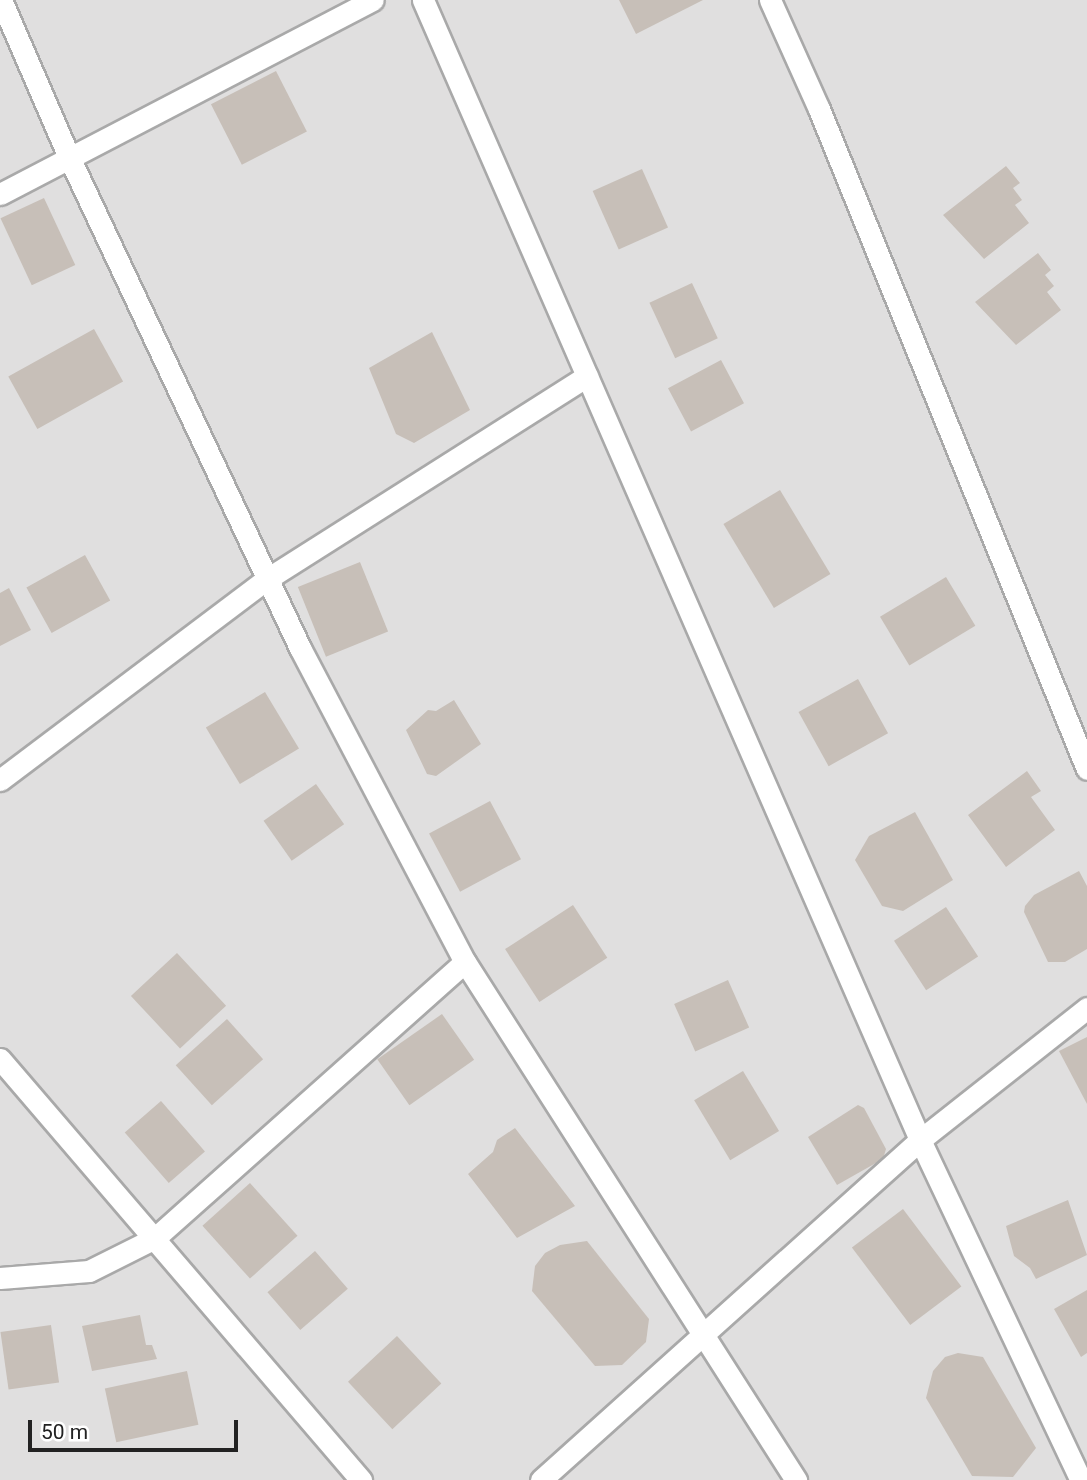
<!DOCTYPE html>
<html>
<head>
<meta charset="utf-8">
<style>
	body { margin:0 }
	#map { position:relative; width:1087px; height:1480px; overflow:hidden; background:#f2efe9; font-family:Roboto,sans-serif }
	div>[style] { position:absolute }
	[style*='--x'] { left:calc(var(--x)*1px); top:calc(var(--y)*1px); width:calc(var(--w)*1px); rotate:calc(var(--a)*1deg) }
	.residential>* { inset:0; background:#e0dfdf; transform-origin:0 0 }
	.building>* { inset:0; background:#c7bfb8; transform-origin:0 0 }
	.roads { filter:drop-shadow(2px 0 #a9a9a9) drop-shadow(-2px 0 #a9a9a9) drop-shadow(0 2px #a9a9a9) drop-shadow(0 -2px #a9a9a9) }
	.street>* { height:21px; margin:-10.5px; padding:0 10.5px; transform-origin:10.5px; border-radius:10.5px; background:#fff }
	span { translate:-50% -50%; white-space:nowrap; text-align:center; line-height:1.15; -webkit-text-stroke:5px #fff; paint-order:stroke }
	.scale { position:absolute; left:28px; top:1420px; width:210px; height:32px; box-sizing:border-box; border:4px solid #222; border-top:0; padding-left:9px; font-size:21px; line-height:24px; white-space:nowrap; color:#222; -webkit-text-stroke:5px #fff; paint-order:stroke }
</style>
</head>
<body>
<div id="map">
	<div class="residential">
		<i style="left:0;top:0;width:1087px;height:1480px"></i>
	</div>
	<div class="building">
		<i style="clip-path:polygon(619px 0,703px 0,636px 34px)"></i>
		<i style="left:276px;top:71px;width:68px;height:73px;rotate:63deg"></i>
		<i style="clip-path:polygon(1006px 166px,1020px 183px,1013px 188px,1022px 200px,1015px 205px,1029px 223px,984px 259px,943px 215px)"></i>
		<i style="left:642px;top:169px;width:64px;height:54px;rotate:66deg"></i>
		<i style="left:44px;top:198px;width:74px;height:48px;rotate:65deg"></i>
		<i style="clip-path:polygon(1038px 253px,1051px 270px,1045px 275px,1054px 286px,1047px 292px,1061px 310px,1016px 345px,975px 302px)"></i>
		<i style="left:692px;top:283px;width:61px;height:47px;rotate:65deg"></i>
		<i style="left:94px;top:329px;width:60px;height:98px;rotate:61deg"></i>
		<i style="clip-path:polygon(432px 332px,470px 410px,414px 443px,396px 434px,369px 368px)"></i>
		<i style="left:721px;top:360px;width:49px;height:60px;rotate:62deg"></i>
		<i style="left:780px;top:490px;width:98px;height:66px;rotate:59deg"></i>
		<i style="left:85px;top:555px;width:52px;height:67px;rotate:61deg"></i>
		<i style="left:360px;top:562px;width:75px;height:67px;rotate:68deg"></i>
		<i style="left:946px;top:577px;width:57px;height:77px;rotate:59deg"></i>
		<i style="clip-path:polygon(9px 588px,31px 630px,0 646px,0 593px)"></i>
		<i style="left:858px;top:679px;width:62px;height:68px;rotate:61deg"></i>
		<i style="left:265px;top:692px;width:66px;height:69px;rotate:59deg"></i>
		<i style="clip-path:polygon(454px 700px,481px 744px,436px 776px,427px 774px,406px 730px,428px 710px,436px 711px)"></i>
		<i style="clip-path:polygon(1027px 771px,1041px 791px,1031px 797px,1055px 830px,1006px 867px,968px 815px)"></i>
		<i style="left:316px;top:784px;width:49px;height:64px;rotate:55deg"></i>
		<i style="left:490px;top:801px;width:66px;height:69px;rotate:62deg"></i>
		<i style="clip-path:polygon(915px 812px,953px 880px,903px 911px,882px 906px,855px 860px,869px 836px)"></i>
		<i style="clip-path:polygon(1079px 871px,1087px 886px,1087px 949px,1065px 962px,1048px 962px,1024px 912px,1025px 906px,1034px 895px)"></i>
		<i style="left:573px;top:905px;width:63px;height:81px;rotate:57deg"></i>
		<i style="left:946px;top:907px;width:59px;height:62px;rotate:57deg"></i>
		<i style="left:177px;top:953px;width:72px;height:63px;rotate:47deg"></i>
		<i style="left:728px;top:980px;width:52px;height:59px;rotate:66deg"></i>
		<i style="left:442px;top:1014px;width:56px;height:79px;rotate:55deg"></i>
		<i style="left:227px;top:1019px;width:54px;height:69px;rotate:48deg"></i>
		<i style="clip-path:polygon(1087px 1037px,1087px 1104px,1059px 1051px)"></i>
		<i style="left:743px;top:1071px;width:70px;height:57px;rotate:59deg"></i>
		<i style="left:161px;top:1101px;width:67px;height:48px;rotate:49deg"></i>
		<i style="clip-path:polygon(858px 1105px,864px 1108px,886px 1149px,883px 1159px,837px 1185px,808px 1137px)"></i>
		<i style="clip-path:polygon(515px 1128px,575px 1206px,517px 1238px,468px 1174px,493px 1152px,497px 1140px)"></i>
		<i style="left:250px;top:1183px;width:71px;height:64px;rotate:48deg"></i>
		<i style="clip-path:polygon(1068px 1200px,1087px 1255px,1036px 1279px,1030px 1268px,1014px 1256px,1006px 1226px)"></i>
		<i style="left:903px;top:1209px;width:97px;height:64px;rotate:53deg"></i>
		<i style="clip-path:polygon(587px 1241px,649px 1319px,646px 1342px,622px 1365px,595px 1366px,532px 1291px,535px 1266px,545px 1253px,560px 1245px)"></i>
		<i style="left:315px;top:1251px;width:50px;height:63px;rotate:49deg"></i>
		<i style="clip-path:polygon(1087px 1290px,1087px 1353px,1081px 1357px,1054px 1309px)"></i>
		<i style="clip-path:polygon(140px 1315px,146px 1345px,152px 1345px,157px 1359px,92px 1371px,82px 1326px)"></i>
		<i style="left:51px;top:1325px;width:58px;height:51px;rotate:82deg"></i>
		<i style="left:397px;top:1336px;width:65px;height:67px;rotate:47deg"></i>
		<i style="clip-path:polygon(958px 1353px,983px 1357px,1036px 1448px,1013px 1477px,972px 1476px,926px 1398px,933px 1371px,945px 1357px)"></i>
		<i style="left:187px;top:1371px;width:55px;height:84px;rotate:78deg"></i>
	</div>
	<div class="roads">
		<div class="street">
			<i style="--x:1;--y:0;--w:171;--a:66.6"></i>
			<i style="--x:69;--y:157;--w:543;--a:64.8"></i>
			<i style="--x:300;--y:648;--w:355;--a:62.3"></i>
			<i style="--x:465;--y:962;--w:615;--a:57.42"></i>
			<i style="--x:423;--y:0;--w:1244;--a:66.44"></i>
			<i style="--x:920;--y:1140;--w:376;--a:64.7"></i>
			<i style="--x:770;--y:0;--w:120;--a:65.8"></i>
			<i style="--x:819;--y:109;--w:712;--a:67.9"></i>
			<i style="--x:0;--y:194;--w:420;--a:-27.5"></i>
			<i style="--x:0;--y:780;--w:334;--a:-37"></i>
			<i style="--x:267;--y:579;--w:379;--a:-32.4"></i>
			<i style="--x:0;--y:1059;--w:555;--a:49.39"></i>
			<i style="--x:0;--y:1278;--w:89;--a:-4.5"></i>
			<i style="--x:89;--y:1271;--w:74;--a:-26.6"></i>
			<i style="--x:155;--y:1238;--w:415;--a:-41.7"></i>
			<i style="--x:541;--y:1480;--w:509;--a:-41.9"></i>
			<i style="--x:920;--y:1140;--w:213;--a:-38.3"></i>
		</div>
	</div>
	<div class="scale">50 m</div>
</div>
</body>
</html>
